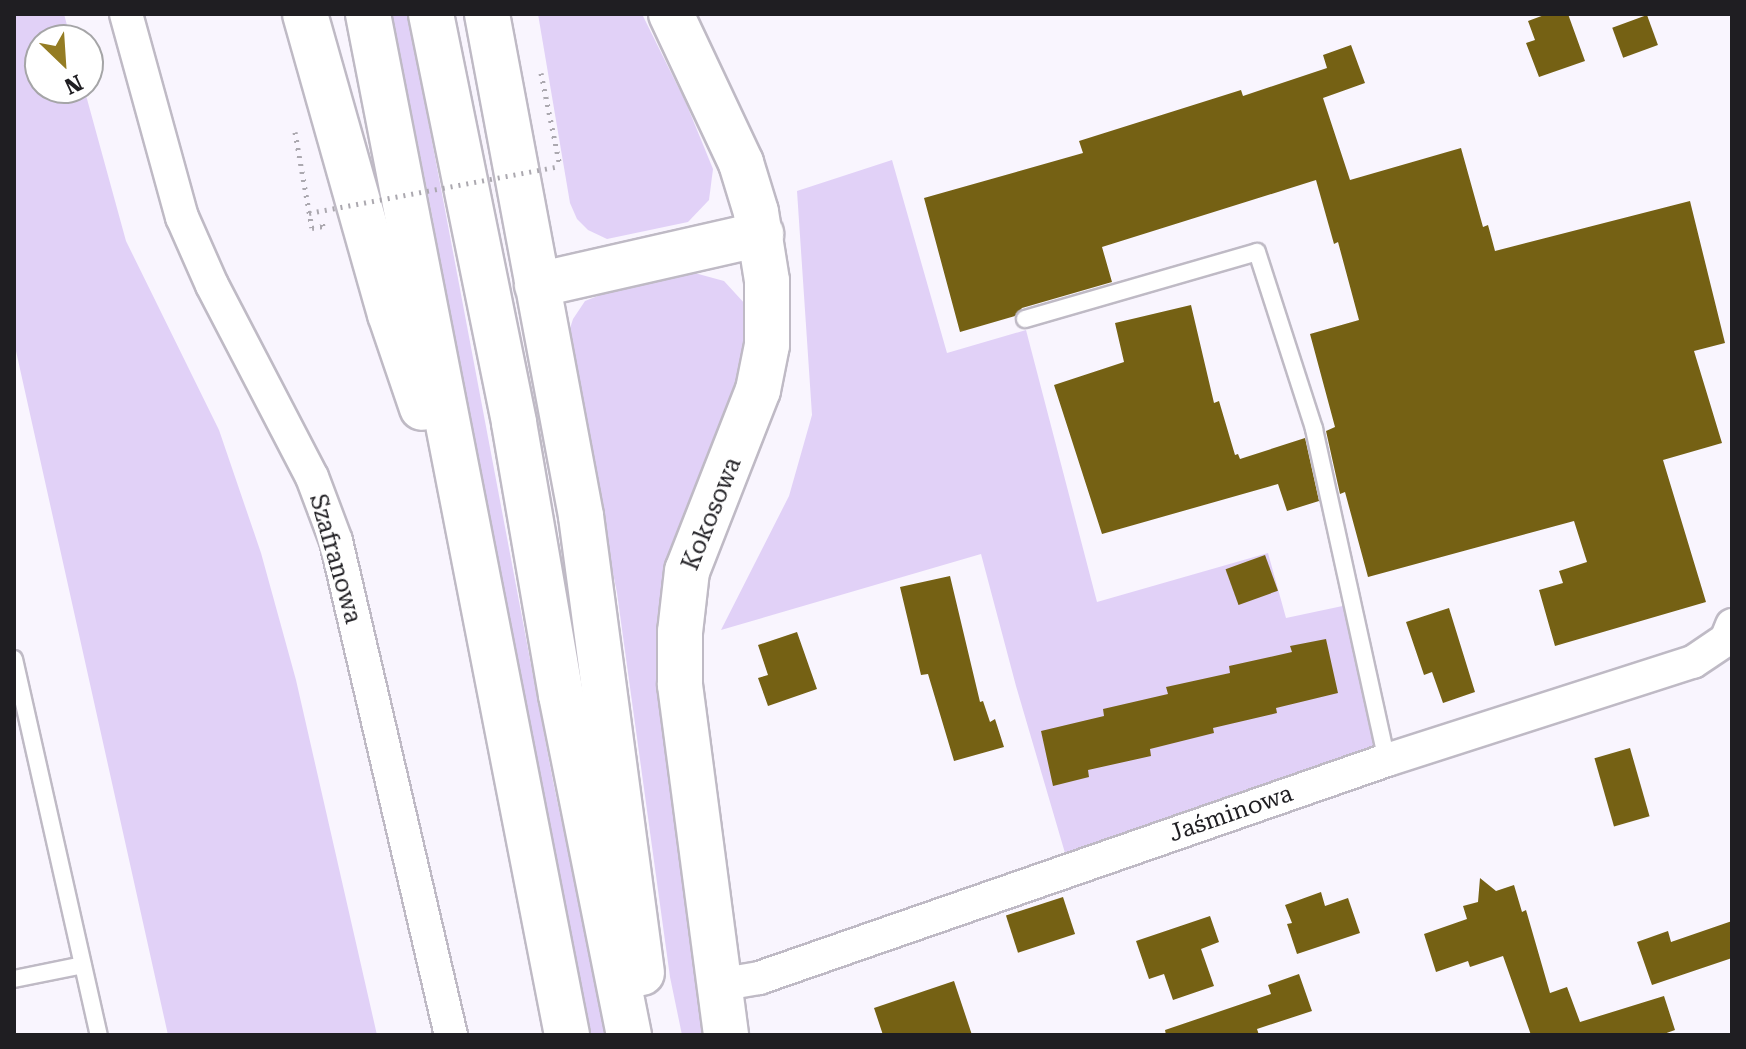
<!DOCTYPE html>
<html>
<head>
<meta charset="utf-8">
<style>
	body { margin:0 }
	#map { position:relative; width:1746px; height:1049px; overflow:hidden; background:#f9f5fe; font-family:"Roboto Serif",serif }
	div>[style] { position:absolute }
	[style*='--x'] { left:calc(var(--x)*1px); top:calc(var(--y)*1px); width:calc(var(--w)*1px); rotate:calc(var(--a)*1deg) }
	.green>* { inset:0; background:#e1d1f7 }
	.building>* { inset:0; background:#756114; transform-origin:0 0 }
	.path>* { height:5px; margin-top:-2.5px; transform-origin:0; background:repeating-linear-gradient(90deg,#aba8af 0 2px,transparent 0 8px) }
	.roads { filter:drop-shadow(2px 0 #bfbac5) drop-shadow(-2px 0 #bfbac5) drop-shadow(0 2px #bfbac5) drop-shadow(0 -2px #bfbac5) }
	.lane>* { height:16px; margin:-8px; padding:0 8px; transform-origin:8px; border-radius:8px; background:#fff }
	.street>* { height:32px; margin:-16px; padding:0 16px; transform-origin:16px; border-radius:16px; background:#fff }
	.secondary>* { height:44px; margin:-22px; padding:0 22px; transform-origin:22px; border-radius:22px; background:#fff }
	.path-bridge>* { height:5px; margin-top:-2.5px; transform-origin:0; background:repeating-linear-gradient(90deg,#aba8af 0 2px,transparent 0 8px) }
	span { translate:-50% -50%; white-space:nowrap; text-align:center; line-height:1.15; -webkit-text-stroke:8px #fff; paint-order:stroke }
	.street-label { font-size:24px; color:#1f1e22 }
	.frame { position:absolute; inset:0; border:16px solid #1f1e22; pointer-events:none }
	.north { position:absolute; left:24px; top:24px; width:80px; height:80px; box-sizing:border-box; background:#fff; border:2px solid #a5a5a7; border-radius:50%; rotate:155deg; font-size:22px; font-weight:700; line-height:32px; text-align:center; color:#1f1e22 }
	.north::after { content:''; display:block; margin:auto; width:28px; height:36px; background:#947c23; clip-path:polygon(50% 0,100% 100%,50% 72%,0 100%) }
</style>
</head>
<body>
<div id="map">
	<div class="green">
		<i style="clip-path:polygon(14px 14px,64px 14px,71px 40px,40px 40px,40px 88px,84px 88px,126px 241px,219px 430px,261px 553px,296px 680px,377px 1035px,168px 1035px,14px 342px)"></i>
		<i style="clip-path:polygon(392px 14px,408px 14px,553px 781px,607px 1035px,587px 1035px,498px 594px,432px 215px)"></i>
		<i style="clip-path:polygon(538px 14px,642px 14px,686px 103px,713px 169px,709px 200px,688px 222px,607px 239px,588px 230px,577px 219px,570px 203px)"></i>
		<i style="clip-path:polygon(892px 160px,947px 353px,1026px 330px,1097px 602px,1268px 553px,1286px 618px,1352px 604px,1387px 760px,1070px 870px,1016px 686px,981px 554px,721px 630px,789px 496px,812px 415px,797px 191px)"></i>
		<i style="clip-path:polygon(691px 272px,724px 281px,746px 305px,745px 373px,666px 569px,657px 619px,660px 671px,699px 1002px,707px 1035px,682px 1035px,670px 977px,617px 593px,566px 341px,573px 319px,585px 301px,641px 279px)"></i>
	</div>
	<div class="building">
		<i style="clip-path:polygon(1547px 14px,1568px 14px,1585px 61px,1539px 77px,1526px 43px,1535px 40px,1528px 21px)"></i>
		<i style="left:1647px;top:15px;width:32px;height:37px;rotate:70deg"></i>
		<i style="clip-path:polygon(1351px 45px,1365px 83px,1323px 98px,1350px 180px,1461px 148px,1483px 227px,1488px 225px,1495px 251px,1690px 201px,1725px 343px,1694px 351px,1722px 443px,1663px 460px,1706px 602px,1555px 646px,1539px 590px,1563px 583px,1559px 571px,1587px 562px,1574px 521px,1368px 577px,1345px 492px,1340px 494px,1326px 431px,1335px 427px,1310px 334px,1359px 320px,1338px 242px,1334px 244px,1316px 180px,1102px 247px,1112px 282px,1022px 308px,1015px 316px,960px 332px,924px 198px,1083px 153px,1079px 141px,1241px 90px,1243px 96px,1327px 68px,1323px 55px)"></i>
		<i style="clip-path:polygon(1191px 305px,1214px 403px,1219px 401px,1235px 455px,1238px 454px,1240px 459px,1305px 438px,1319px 501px,1287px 511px,1278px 484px,1102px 534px,1054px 385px,1124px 362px,1115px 323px)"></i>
		<i style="left:1265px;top:555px;width:38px;height:42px;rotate:70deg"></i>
		<i style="clip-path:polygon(950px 576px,980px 702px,983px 701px,990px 722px,995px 719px,1004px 747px,954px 761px,928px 674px,921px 675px,900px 587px)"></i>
		<i style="clip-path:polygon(1449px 608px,1475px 692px,1443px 703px,1432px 672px,1424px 675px,1406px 622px)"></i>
		<i style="clip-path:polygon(797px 632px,817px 689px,768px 706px,758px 678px,768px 675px,758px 645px)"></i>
		<i style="clip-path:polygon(1326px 639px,1338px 693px,1276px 708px,1277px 713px,1213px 728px,1214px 733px,1150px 749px,1151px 756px,1088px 770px,1089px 777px,1053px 786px,1041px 731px,1104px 716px,1103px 709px,1168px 694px,1166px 687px,1230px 673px,1229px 666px,1292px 652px,1290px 646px)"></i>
		<i style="left:1630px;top:748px;width:71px;height:37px;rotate:74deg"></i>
		<i style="clip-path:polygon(1480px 878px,1496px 891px,1514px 885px,1522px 912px,1526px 910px,1550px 993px,1567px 987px,1580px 1022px,1664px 996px,1675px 1030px,1661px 1035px,1531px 1035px,1503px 956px,1470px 967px,1468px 961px,1436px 972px,1424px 934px,1467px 919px,1463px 906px,1478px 902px)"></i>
		<i style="clip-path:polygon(1321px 892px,1325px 906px,1348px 898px,1360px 933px,1297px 954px,1287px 924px,1292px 923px,1285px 905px)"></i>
		<i style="left:1063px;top:897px;width:39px;height:60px;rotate:72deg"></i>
		<i style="clip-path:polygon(1210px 916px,1219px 942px,1201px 949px,1214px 986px,1173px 1000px,1164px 974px,1149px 979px,1136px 941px)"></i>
		<i style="clip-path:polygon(1732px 921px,1732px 958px,1652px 985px,1637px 942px,1668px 931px,1671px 942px)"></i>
		<i style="clip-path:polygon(1299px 974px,1312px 1011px,1257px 1029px,1259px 1035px,1166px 1035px,1165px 1030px,1271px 994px,1268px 985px)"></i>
		<i style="clip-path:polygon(954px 981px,972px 1035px,883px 1035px,874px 1008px)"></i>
	</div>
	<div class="path">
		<i style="--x:541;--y:73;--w:95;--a:78.5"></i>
		<i style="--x:295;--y:132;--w:97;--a:80"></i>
		<i style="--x:312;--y:228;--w:11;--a:-10"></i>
		<i style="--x:323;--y:226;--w:4;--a:-104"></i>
	</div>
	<div class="roads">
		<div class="lane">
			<i style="--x:1025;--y:319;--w:241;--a:-16.1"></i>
			<i style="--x:1257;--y:252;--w:186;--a:72.1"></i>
			<i style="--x:1314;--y:429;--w:339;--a:77.6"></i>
			<i style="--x:14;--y:659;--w:385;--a:77.3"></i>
			<i style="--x:14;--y:979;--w:70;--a:-11.5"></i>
		</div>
		<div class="street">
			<i style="--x:126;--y:14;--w:211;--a:74.6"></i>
			<i style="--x:182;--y:217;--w:74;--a:66.2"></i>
			<i style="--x:212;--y:285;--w:216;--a:62.5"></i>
			<i style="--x:312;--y:477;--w:68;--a:69.4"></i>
			<i style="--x:336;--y:541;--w:507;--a:76.9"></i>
			<i style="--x:718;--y:985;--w:42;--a:-9.7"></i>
			<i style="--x:759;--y:978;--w:665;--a:-19.14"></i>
			<i style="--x:1387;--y:760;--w:321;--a:-17.8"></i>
			<i style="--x:1693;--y:662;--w:40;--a:-34"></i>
			<i style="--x:1726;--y:640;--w:16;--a:-68"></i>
		</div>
		<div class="secondary">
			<i style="--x:305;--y:14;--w:312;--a:74.2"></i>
			<i style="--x:390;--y:314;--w:99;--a:71.2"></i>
			<i style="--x:368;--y:14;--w:1040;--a:78.97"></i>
			<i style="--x:431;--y:14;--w:417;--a:78.5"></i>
			<i style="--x:514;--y:423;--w:276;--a:80.2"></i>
			<i style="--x:561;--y:695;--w:347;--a:78.7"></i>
			<i style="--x:487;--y:14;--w:511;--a:79.39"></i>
			<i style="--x:581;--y:516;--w:461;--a:82.4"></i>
			<i style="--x:671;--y:14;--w:165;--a:64.8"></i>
			<i style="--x:741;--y:163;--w:51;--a:73"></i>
			<i style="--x:756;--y:212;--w:70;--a:80.9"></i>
			<i style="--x:767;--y:281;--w:64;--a:90"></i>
			<i style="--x:767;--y:345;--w:46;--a:101.3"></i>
			<i style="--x:758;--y:390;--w:194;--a:111.4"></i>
			<i style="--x:687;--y:571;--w:61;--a:96.5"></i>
			<i style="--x:680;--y:632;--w:53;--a:90"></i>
			<i style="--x:680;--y:685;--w:353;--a:82.5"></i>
			<i style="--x:537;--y:285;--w:230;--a:-12.8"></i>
		</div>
	</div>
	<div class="path-bridge">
		<i style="--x:309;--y:213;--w:255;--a:-10.6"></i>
	</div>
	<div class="street-label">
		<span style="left:712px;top:514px;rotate:-68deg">Kokosowa</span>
		<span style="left:335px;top:559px;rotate:74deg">Szafranowa</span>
		<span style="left:1231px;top:814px;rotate:-19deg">Jaśminowa</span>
	</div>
	<div class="frame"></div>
	<div class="north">N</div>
</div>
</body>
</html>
